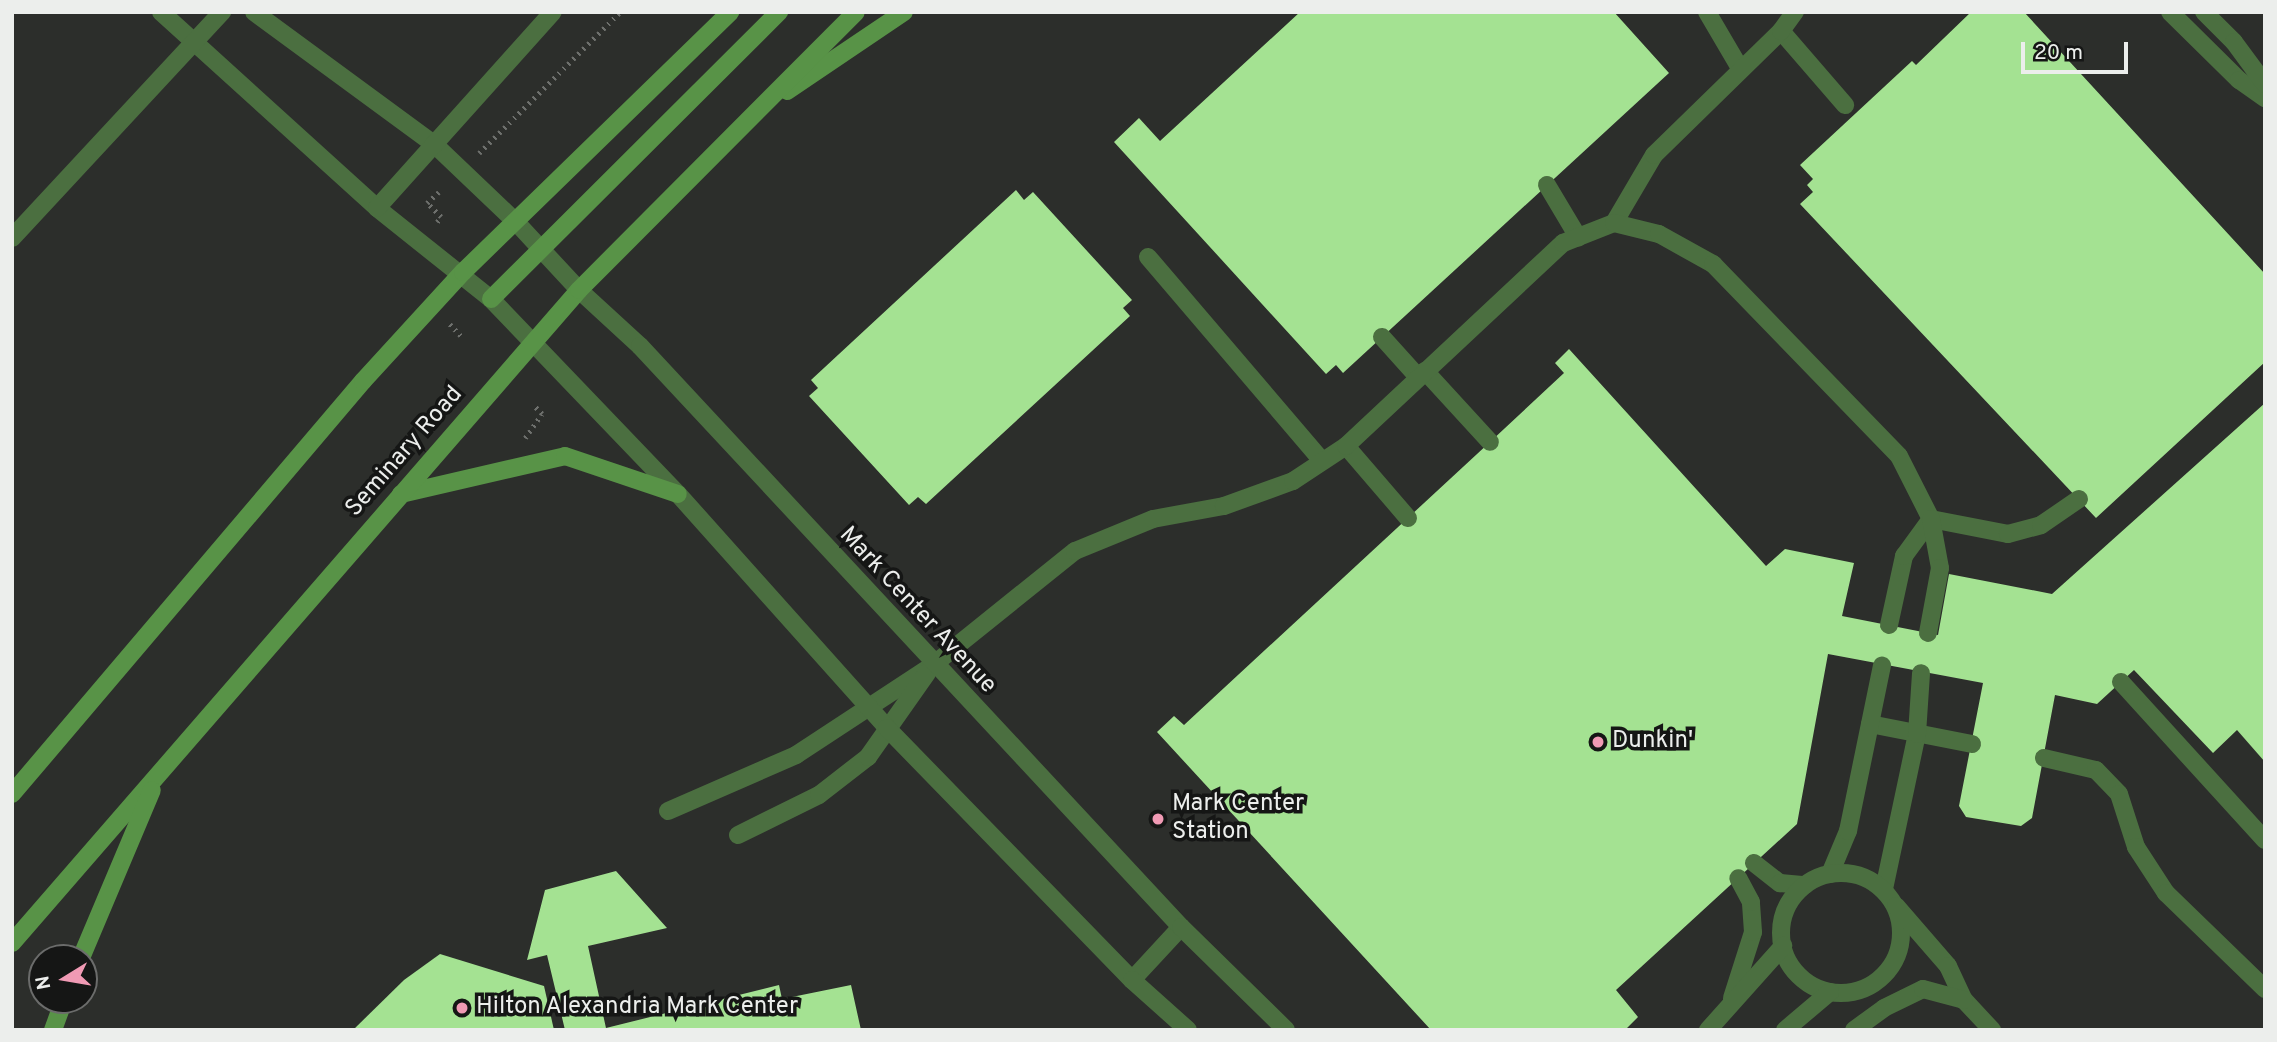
<!DOCTYPE html>
<html>
<head>
<meta charset="utf-8">
<style>
	body { margin:0 }
	#map { position:relative; width:2277px; height:1042px; overflow:hidden; background:#2c2e2b; font-family:Overpass,sans-serif }
	div>[style] { position:absolute }
	[style*='--x'] { left:calc(var(--x)*1px); top:calc(var(--y)*1px); width:calc(var(--w)*1px); rotate:calc(var(--a)*1deg) }
	.building>* { inset:0; background:#a4e292 }
	.path>* { height:4.5px; margin-top:-2.25px; transform-origin:0; background:repeating-linear-gradient(90deg,#6e706d 0 2px,transparent 0 7px) }
	.service>* { height:18px; margin:-9px; padding:0 9px; transform-origin:9px; border-radius:9px; background:#4b6f40 }
	.minor>* { height:18px; margin:-9px; padding:0 9px; transform-origin:9px; border-radius:9px; background:#4b6f40 }
	.minor>.ring { margin:-9px; padding:0; box-sizing:content-box; background:none; border:18px solid #4b6f40; border-radius:50% }
	.secondary>* { height:18px; margin:-9px; padding:0 9px; transform-origin:9px; border-radius:9px; background:#589347 }
	.dots>* { width:19px; height:19px; translate:-50% -50%; box-sizing:border-box; border:4px solid #151615; border-radius:50% }
	span { translate:-50% -50%; white-space:nowrap; text-align:center; line-height:1.15; -webkit-text-stroke:7px #151615; paint-order:stroke }
	.street-label { font-size:24px; color:#eceeec }
	.poi-label { font-size:24px; color:#eceeec }
	.left { translate:0 -50%; text-align:left }
	.frame { position:absolute; inset:0; border:14px solid #eceeec; pointer-events:none }
	.north { position:absolute; left:28px; top:944px; width:70px; height:70px; box-sizing:border-box; background:#151615; border:2px solid #6b6c6b; border-radius:50%; rotate:259deg; font-size:19px; font-weight:700; line-height:28px; text-align:center; color:#eceeec }
	.north::after { content:''; display:block; margin:auto; width:24px; height:32px; background:#f09ab4; clip-path:polygon(50% 0,100% 100%,50% 72%,0 100%) }
	.scale { position:absolute; left:2021px; top:42px; width:107px; height:32px; box-sizing:border-box; border:4px solid #eceeec; border-top:0; padding-left:9px; font-size:21px; line-height:24px; white-space:nowrap; color:#eceeec; -webkit-text-stroke:5px #151615; paint-order:stroke }
</style>
</head>
<body>
<div id="map">
	<div class="building">
		<i style="clip-path:polygon(1300px 12px,1614px 12px,1669px 73px,1343px 373px,1336px 365px,1326px 374px,1114px 142px,1139px 118px,1160px 141px)"></i>
		<i style="clip-path:polygon(1971px 12px,2024px 12px,2265px 274px,2265px 362px,2096px 518px,1800px 204px,1813px 192px,1807px 185px,1813px 179px,1800px 165px,1912px 61px,1916px 65px)"></i>
		<i style="clip-path:polygon(1016px 190px,1024px 200px,1033px 192px,1132px 300px,1123px 308px,1130px 316px,926px 504px,918px 497px,909px 505px,809px 396px,818px 388px,811px 380px)"></i>
		<i style="clip-path:polygon(1569px 349px,1766px 566px,1785px 549px,1854px 563px,1842px 616px,1938px 635px,1949px 574px,2052px 594px,2265px 403px,2265px 762px,2237px 730px,2213px 753px,2134px 670px,2097px 704px,2055px 695px,2032px 818px,2021px 826px,1966px 817px,1959px 806px,1983px 683px,1828px 654px,1797px 824px,1616px 990px,1638px 1017px,1625px 1030px,1431px 1030px,1157px 732px,1174px 716px,1184px 725px,1490px 442px,1564px 373px,1555px 363px)"></i>
		<i style="clip-path:polygon(616px 871px,667px 928px,588px 946px,606px 1028px,779px 985px,782px 999px,851px 985px,861px 1030px,565px 1030px,547px 955px,527px 960px,545px 890px)"></i>
		<i style="clip-path:polygon(440px 954px,544px 986px,554px 1030px,353px 1030px,404px 980px)"></i>
	</div>
	<div class="path">
		<i style="--x:479;--y:153;--w:199;--a:-45"></i>
		<i style="--x:437;--y:222;--w:6;--a:-51"></i>
		<i style="--x:441;--y:217;--w:20;--a:-135"></i>
		<i style="--x:427;--y:203;--w:16;--a:-43"></i>
		<i style="--x:450;--y:324;--w:16;--a:47"></i>
		<i style="--x:525;--y:438;--w:29;--a:-55"></i>
		<i style="--x:542;--y:414;--w:13;--a:-135"></i>
	</div>
	<div class="service">
		<i style="--x:161;--y:12;--w:292;--a:42.2"></i>
		<i style="--x:377;--y:208;--w:146;--a:38.6"></i>
		<i style="--x:254;--y:12;--w:223;--a:36.3"></i>
		<i style="--x:434;--y:144;--w:113;--a:43.6"></i>
		<i style="--x:1707;--y:12;--w:67;--a:59.6"></i>
		<i style="--x:2170;--y:12;--w:97;--a:44.6"></i>
		<i style="--x:2239;--y:80;--w:32;--a:35"></i>
		<i style="--x:2204;--y:12;--w:42;--a:45"></i>
		<i style="--x:2234;--y:42;--w:52;--a:53.6"></i>
		<i style="--x:1781;--y:31;--w:98;--a:49.1"></i>
		<i style="--x:1547;--y:185;--w:61;--a:59.2"></i>
		<i style="--x:377;--y:208;--w:263;--a:-48.1"></i>
		<i style="--x:1614;--y:223;--w:79;--a:-59.5"></i>
		<i style="--x:1654;--y:155;--w:177;--a:-44.3"></i>
		<i style="--x:1781;--y:31;--w:24;--a:-54"></i>
		<i style="--x:12;--y:238;--w:309;--a:-47.1"></i>
		<i style="--x:1148;--y:257;--w:268;--a:49.5"></i>
		<i style="--x:1382;--y:337;--w:54;--a:48"></i>
		<i style="--x:1425;--y:371;--w:96;--a:47.5"></i>
		<i style="--x:1346;--y:446;--w:95;--a:49.3"></i>
		<i style="--x:1931;--y:519;--w:78;--a:11"></i>
		<i style="--x:2008;--y:534;--w:34;--a:-15"></i>
		<i style="--x:2041;--y:525;--w:46;--a:-34.4"></i>
		<i style="--x:1889;--y:625;--w:71;--a:-77.7"></i>
		<i style="--x:1904;--y:556;--w:46;--a:-53.9"></i>
		<i style="--x:2121;--y:682;--w:214;--a:47.7"></i>
		<i style="--x:1870;--y:724;--w:104;--a:11.1"></i>
		<i style="--x:2044;--y:758;--w:53;--a:13"></i>
		<i style="--x:2096;--y:770;--w:33;--a:46"></i>
		<i style="--x:2119;--y:794;--w:56;--a:72.2"></i>
		<i style="--x:2136;--y:847;--w:55;--a:56.9"></i>
		<i style="--x:2166;--y:893;--w:138;--a:44.1"></i>
		<i style="--x:668;--y:811;--w:140;--a:-23.6"></i>
		<i style="--x:796;--y:755;--w:164;--a:-33.3"></i>
		<i style="--x:933;--y:665;--w:182;--a:-38.8"></i>
		<i style="--x:1075;--y:551;--w:84;--a:-22.3"></i>
		<i style="--x:1153;--y:519;--w:72;--a:-10.4"></i>
		<i style="--x:1224;--y:506;--w:73;--a:-19.9"></i>
		<i style="--x:1293;--y:481;--w:64;--a:-33.4"></i>
		<i style="--x:1346;--y:446;--w:297;--a:-43.1"></i>
		<i style="--x:1563;--y:243;--w:55;--a:-21.4"></i>
		<i style="--x:1614;--y:223;--w:46;--a:13.7"></i>
		<i style="--x:1659;--y:234;--w:62;--a:29.1"></i>
		<i style="--x:1713;--y:264;--w:267;--a:45.9"></i>
		<i style="--x:1899;--y:456;--w:71;--a:63.1"></i>
		<i style="--x:1931;--y:519;--w:50;--a:79.6"></i>
		<i style="--x:1940;--y:568;--w:66;--a:100.5"></i>
		<i style="--x:738;--y:835;--w:90;--a:-26.3"></i>
		<i style="--x:819;--y:795;--w:62;--a:-37.8"></i>
		<i style="--x:868;--y:757;--w:103;--a:-54.9"></i>
		<i style="--x:1754;--y:863;--w:33;--a:38"></i>
		<i style="--x:1780;--y:883;--w:25;--a:5"></i>
		<i style="--x:1830;--y:874;--w:47;--a:-67.3"></i>
		<i style="--x:1848;--y:831;--w:169;--a:-78.4"></i>
		<i style="--x:1884;--y:889;--w:158;--a:-78"></i>
		<i style="--x:1917;--y:734;--w:61;--a:-86.2"></i>
		<i style="--x:1132;--y:980;--w:72;--a:-47.2"></i>
		<i style="--x:1732;--y:998;--w:69;--a:-72.3"></i>
		<i style="--x:1753;--y:932;--w:30;--a:-94"></i>
		<i style="--x:1751;--y:902;--w:27;--a:-118"></i>
	</div>
	<div class="minor">
		<i style="--x:516;--y:222;--w:93;--a:47.2"></i>
		<i style="--x:579;--y:290;--w:83;--a:42.6"></i>
		<i style="--x:640;--y:346;--w:794;--a:47.04"></i>
		<i style="--x:1181;--y:927;--w:147;--a:44.4"></i>
		<i style="--x:491;--y:299;--w:270;--a:46.2"></i>
		<i style="--x:678;--y:494;--w:314;--a:48.2"></i>
		<i style="--x:887;--y:728;--w:351;--a:45.8"></i>
		<i style="--x:1132;--y:980;--w:75;--a:41.8"></i>
		<i class="ring" style="left:1781px;top:873px;width:102px;height:102px"></i>
		<i style="--x:1896;--y:906;--w:79;--a:49.1"></i>
		<i style="--x:1948;--y:966;--w:38;--a:65"></i>
		<i style="--x:1964;--y:1000;--w:41;--a:47"></i>
		<i style="--x:1708;--y:1030;--w:113;--a:-48.2"></i>
		<i style="--x:1785;--y:1030;--w:59;--a:-40.2"></i>
		<i style="--x:1854;--y:1030;--w:37;--a:-36"></i>
		<i style="--x:1884;--y:1008;--w:43;--a:-26"></i>
		<i style="--x:1923;--y:989;--w:42;--a:15"></i>
	</div>
	<div class="secondary">
		<i style="--x:787;--y:91;--w:141;--a:-34"></i>
		<i style="--x:491;--y:299;--w:407;--a:-44.9"></i>
		<i style="--x:401;--y:494;--w:168;--a:-13"></i>
		<i style="--x:565;--y:456;--w:119;--a:18.6"></i>
		<i style="--x:12;--y:794;--w:542;--a:-49.64"></i>
		<i style="--x:363;--y:381;--w:148;--a:-47.5"></i>
		<i style="--x:463;--y:272;--w:373;--a:-44.2"></i>
		<i style="--x:12;--y:943;--w:865;--a:-49.03"></i>
		<i style="--x:579;--y:290;--w:392;--a:-45.1"></i>
		<i style="--x:81;--y:958;--w:182;--a:-67.1"></i>
		<i style="--x:53;--y:1030;--w:32;--a:-70"></i>
	</div>
	<div class="dots">
		<i style="left:1598px;top:742px;background:#f09ab4"></i>
		<i style="left:1158px;top:819px;background:#f09ab4"></i>
		<i style="left:462px;top:1008px;background:#f09ab4"></i>
	</div>
	<div class="street-label">
		<span style="left:405px;top:452px;rotate:-49deg">Seminary Road</span>
		<span style="left:917px;top:611px;rotate:47deg">Mark Center Avenue</span>
	</div>
	<div class="poi-label">
		<span class="left" style="left:1612px;top:742px">Dunkin'</span>
		<span class="left" style="left:1172px;top:819px">Mark Center<br>Station</span>
		<span class="left" style="left:476px;top:1008px">Hilton Alexandria Mark Center</span>
	</div>
	<div class="frame"></div>
	<div class="north">N</div>
	<div class="scale">20 m</div>
</div>
</body>
</html>
